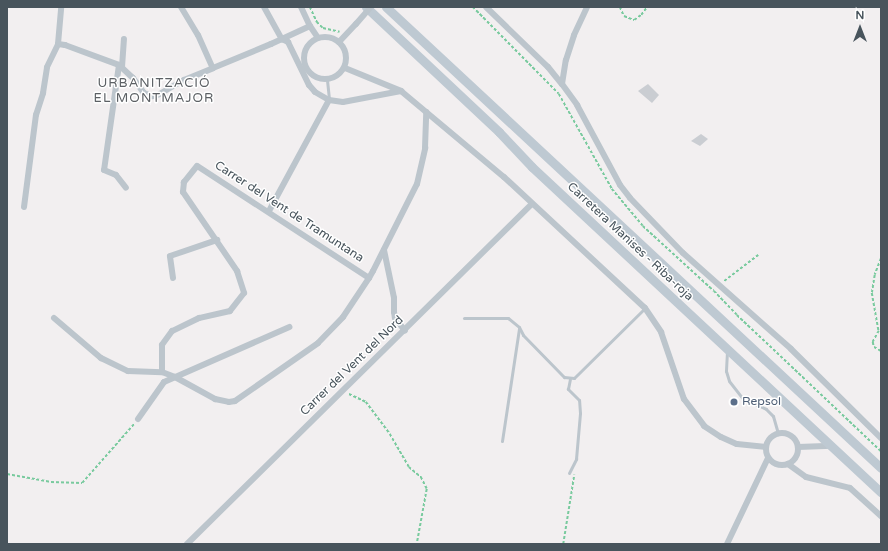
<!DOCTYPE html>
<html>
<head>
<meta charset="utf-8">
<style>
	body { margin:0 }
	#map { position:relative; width:888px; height:551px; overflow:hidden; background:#f2eff0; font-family:"Varela Round",sans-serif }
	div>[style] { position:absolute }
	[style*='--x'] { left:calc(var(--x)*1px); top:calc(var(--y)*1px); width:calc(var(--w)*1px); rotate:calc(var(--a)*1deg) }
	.building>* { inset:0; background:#cacdd2 }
	.path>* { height:1.5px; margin-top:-0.75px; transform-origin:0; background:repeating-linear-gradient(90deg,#79ca9e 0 3px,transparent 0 5px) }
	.service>* { height:3px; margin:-1.5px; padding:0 1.5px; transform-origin:1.5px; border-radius:1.5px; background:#bcc5cc }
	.minor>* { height:6px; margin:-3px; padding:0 3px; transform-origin:3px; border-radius:3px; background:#bcc5cc }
	.minor>.ring { margin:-3px; padding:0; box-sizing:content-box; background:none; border:6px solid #bcc5cc; border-radius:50% }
	.secondary>* { height:9px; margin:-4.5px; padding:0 4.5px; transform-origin:4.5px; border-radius:4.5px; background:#bec9d2 }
	.minor-bridge>* { height:6px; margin:-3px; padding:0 3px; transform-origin:3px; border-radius:3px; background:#bcc5cc }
	.dots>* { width:11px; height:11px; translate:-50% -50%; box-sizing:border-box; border:2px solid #fff; border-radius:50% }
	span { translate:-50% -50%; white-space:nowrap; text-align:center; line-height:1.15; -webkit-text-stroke:3px #fff; paint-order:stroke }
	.street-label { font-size:12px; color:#48545c }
	.service-label { font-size:12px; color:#4e5e75 }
	.left { translate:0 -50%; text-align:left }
	.neighbourhood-label { font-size:13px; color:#5c6064; letter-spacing:1px }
	.frame { position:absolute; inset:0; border:8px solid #48545c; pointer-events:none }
	.north { position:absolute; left:840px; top:8px; width:40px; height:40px; -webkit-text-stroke:3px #fff; paint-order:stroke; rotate:0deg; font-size:11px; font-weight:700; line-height:16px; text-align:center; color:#48545c }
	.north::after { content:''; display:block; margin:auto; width:14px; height:18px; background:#48545c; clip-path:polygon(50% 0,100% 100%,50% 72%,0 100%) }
</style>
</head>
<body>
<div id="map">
	<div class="building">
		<i style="clip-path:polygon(648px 84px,659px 95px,652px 103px,638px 91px)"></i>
		<i style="clip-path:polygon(701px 134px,708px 139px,700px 146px,691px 141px)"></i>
	</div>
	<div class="path">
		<i style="--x:310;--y:7;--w:17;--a:65"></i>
		<i style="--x:317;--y:22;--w:8;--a:45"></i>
		<i style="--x:323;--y:28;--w:17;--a:13"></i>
		<i style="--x:473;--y:7;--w:122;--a:45.3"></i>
		<i style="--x:559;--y:94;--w:109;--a:60.8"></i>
		<i style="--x:612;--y:189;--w:48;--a:50"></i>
		<i style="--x:643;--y:226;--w:96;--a:42.5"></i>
		<i style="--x:714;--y:291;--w:33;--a:46"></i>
		<i style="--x:737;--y:315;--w:198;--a:43.4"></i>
		<i style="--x:620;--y:7;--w:10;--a:66"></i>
		<i style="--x:624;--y:16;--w:11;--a:22"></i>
		<i style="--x:634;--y:20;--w:9;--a:-36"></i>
		<i style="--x:641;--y:15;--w:10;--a:-53"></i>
		<i style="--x:881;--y:259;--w:17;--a:111"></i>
		<i style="--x:875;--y:275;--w:18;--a:99"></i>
		<i style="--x:872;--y:293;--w:39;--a:80"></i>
		<i style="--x:879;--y:331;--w:13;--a:119"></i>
		<i style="--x:873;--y:342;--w:5;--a:79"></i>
		<i style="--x:874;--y:347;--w:8;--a:30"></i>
		<i style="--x:724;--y:281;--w:43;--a:-37.4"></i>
		<i style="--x:349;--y:394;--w:19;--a:25"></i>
		<i style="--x:366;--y:402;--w:40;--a:53"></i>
		<i style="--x:390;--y:434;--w:38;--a:60"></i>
		<i style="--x:409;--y:467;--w:16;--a:40"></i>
		<i style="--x:421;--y:477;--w:13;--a:63"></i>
		<i style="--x:427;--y:489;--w:56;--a:100.3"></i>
		<i style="--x:7;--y:474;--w:45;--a:10.3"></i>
		<i style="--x:51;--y:482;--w:31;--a:2"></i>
		<i style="--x:82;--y:483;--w:79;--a:-48.6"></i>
		<i style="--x:563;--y:544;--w:70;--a:-80.9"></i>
	</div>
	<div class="service">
		<i style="--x:327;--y:80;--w:20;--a:84"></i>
		<i style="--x:464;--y:318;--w:44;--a:0"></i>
		<i style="--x:508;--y:318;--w:14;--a:39"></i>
		<i style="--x:519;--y:327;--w:9;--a:63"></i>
		<i style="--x:523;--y:335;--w:59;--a:45.7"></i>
		<i style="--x:564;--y:377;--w:10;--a:6"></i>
		<i style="--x:574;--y:378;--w:100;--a:-44.6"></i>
		<i style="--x:727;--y:351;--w:20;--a:93"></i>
		<i style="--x:726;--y:371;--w:10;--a:73"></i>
		<i style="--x:729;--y:381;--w:23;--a:52"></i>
		<i style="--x:743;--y:399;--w:25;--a:23"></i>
		<i style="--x:766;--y:409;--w:10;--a:45"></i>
		<i style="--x:773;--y:416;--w:19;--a:74"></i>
		<i style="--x:502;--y:441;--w:114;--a:-81.4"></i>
		<i style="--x:569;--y:473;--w:16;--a:-63"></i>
		<i style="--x:576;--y:459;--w:46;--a:-85"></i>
		<i style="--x:580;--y:413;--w:13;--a:-94"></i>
		<i style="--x:579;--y:400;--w:16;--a:-135"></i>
		<i style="--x:568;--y:389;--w:10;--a:-79"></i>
	</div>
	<div class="minor">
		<i style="--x:181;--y:7;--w:33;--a:59"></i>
		<i style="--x:198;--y:35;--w:36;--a:66"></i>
		<i style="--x:213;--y:68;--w:63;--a:-22.5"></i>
		<i style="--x:271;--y:44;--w:43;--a:-24.8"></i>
		<i style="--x:264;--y:7;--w:37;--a:61"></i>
		<i style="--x:301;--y:7;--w:21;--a:65"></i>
		<i style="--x:310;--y:26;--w:14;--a:56"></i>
		<i style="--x:486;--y:7;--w:86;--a:44.1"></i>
		<i style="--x:548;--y:67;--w:22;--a:51"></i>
		<i style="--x:562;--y:84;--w:26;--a:54"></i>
		<i style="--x:577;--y:105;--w:91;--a:61.7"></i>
		<i style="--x:620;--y:185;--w:16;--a:52"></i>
		<i style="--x:630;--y:198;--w:76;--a:46.1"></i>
		<i style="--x:683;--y:253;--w:144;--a:41.6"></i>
		<i style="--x:791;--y:349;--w:127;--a:44.7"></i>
		<i class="ring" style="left:304px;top:37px;width:36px;height:36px"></i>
		<i style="--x:282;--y:39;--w:7;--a:27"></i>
		<i style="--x:288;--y:42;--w:48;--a:64"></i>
		<i style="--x:309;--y:85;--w:9;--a:49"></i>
		<i style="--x:315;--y:92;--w:16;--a:30"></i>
		<i style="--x:329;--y:100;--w:14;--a:8"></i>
		<i style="--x:343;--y:102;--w:59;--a:-10.7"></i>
		<i style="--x:339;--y:42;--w:25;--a:-47"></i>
		<i style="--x:58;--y:44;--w:7;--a:8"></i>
		<i style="--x:65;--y:45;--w:58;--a:20.3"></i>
		<i style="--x:119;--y:65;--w:19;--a:43"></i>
		<i style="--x:133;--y:78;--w:19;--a:54"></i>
		<i style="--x:144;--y:93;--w:9;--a:21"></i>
		<i style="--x:152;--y:96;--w:4;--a:0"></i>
		<i style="--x:156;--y:96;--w:32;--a:-30"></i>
		<i style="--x:184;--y:80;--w:31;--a:-22"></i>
		<i style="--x:119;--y:65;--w:106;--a:98.1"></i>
		<i style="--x:104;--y:170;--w:13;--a:23"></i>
		<i style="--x:116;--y:175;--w:16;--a:52"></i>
		<i style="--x:122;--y:67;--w:28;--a:-86"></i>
		<i style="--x:345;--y:68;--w:61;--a:22.3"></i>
		<i style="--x:401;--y:91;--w:134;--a:39.9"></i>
		<i style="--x:504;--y:177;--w:192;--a:42.9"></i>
		<i style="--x:645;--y:308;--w:29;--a:56"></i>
		<i style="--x:661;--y:332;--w:71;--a:71.1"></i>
		<i style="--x:684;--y:399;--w:34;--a:53"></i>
		<i style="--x:704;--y:426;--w:20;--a:33"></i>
		<i style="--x:721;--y:437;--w:17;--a:24"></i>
		<i style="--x:737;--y:444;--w:29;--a:6"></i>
		<i style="--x:562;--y:84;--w:24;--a:-81"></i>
		<i style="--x:566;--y:60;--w:26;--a:-72"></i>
		<i style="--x:574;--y:35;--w:31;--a:-65"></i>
		<i style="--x:24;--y:207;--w:93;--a:-82.6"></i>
		<i style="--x:36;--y:115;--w:23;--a:-72"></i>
		<i style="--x:43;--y:93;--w:26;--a:-81"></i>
		<i style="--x:47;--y:67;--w:25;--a:-64"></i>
		<i style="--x:58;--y:44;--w:37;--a:-85"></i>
		<i style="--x:269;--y:211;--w:126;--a:-61.6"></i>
		<i style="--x:384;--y:250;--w:49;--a:78.2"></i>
		<i style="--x:394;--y:298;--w:14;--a:90"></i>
		<i style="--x:394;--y:312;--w:6;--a:81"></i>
		<i style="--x:395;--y:318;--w:16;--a:52"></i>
		<i style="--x:173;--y:278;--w:22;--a:-98"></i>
		<i style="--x:170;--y:256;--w:50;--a:-18.8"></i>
		<i style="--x:369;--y:278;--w:205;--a:-146.9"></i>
		<i style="--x:197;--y:166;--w:21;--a:129"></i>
		<i style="--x:184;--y:182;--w:10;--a:96"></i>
		<i style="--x:183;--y:192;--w:96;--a:55.6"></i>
		<i style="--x:237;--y:271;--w:23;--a:72"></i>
		<i style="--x:244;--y:293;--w:23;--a:128"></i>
		<i style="--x:230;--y:311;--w:32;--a:167"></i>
		<i style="--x:199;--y:318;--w:30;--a:154"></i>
		<i style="--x:172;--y:331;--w:17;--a:126"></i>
		<i style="--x:162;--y:345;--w:27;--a:90"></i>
		<i style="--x:162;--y:372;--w:14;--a:21"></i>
		<i style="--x:175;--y:377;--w:46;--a:28.8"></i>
		<i style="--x:215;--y:399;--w:14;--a:12"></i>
		<i style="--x:229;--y:402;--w:6;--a:-9"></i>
		<i style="--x:235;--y:401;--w:101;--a:-34.9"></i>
		<i style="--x:318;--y:343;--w:36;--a:-46"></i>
		<i style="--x:343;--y:317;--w:47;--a:-56.3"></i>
		<i style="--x:369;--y:278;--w:8;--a:-60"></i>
		<i style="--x:373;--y:271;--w:97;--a:-63.2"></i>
		<i style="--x:417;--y:184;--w:37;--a:-77"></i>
		<i style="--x:425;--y:148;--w:36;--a:-88"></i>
		<i style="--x:54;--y:318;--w:62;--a:40.4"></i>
		<i style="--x:101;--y:358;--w:30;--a:26"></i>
		<i style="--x:128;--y:371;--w:34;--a:2"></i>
		<i style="--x:138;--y:419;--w:45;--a:-54.9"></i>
		<i style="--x:164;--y:382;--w:137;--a:-23.7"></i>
		<i class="ring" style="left:766px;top:433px;width:26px;height:26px"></i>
		<i style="--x:798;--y:447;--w:34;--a:-2"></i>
		<i style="--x:788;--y:464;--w:22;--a:36"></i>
		<i style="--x:806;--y:477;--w:45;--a:14"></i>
		<i style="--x:850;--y:488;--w:42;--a:42.1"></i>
		<i style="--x:187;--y:544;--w:484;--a:-44.6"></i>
		<i style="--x:727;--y:544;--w:95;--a:-64.5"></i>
	</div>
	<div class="secondary">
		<i style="--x:366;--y:7;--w:183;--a:43.2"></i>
		<i style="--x:499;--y:132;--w:48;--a:46.7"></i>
		<i style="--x:532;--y:167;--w:477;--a:43"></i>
		<i style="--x:386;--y:7;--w:676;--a:42.96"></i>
	</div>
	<div class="minor-bridge">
		<i style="--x:356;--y:24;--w:23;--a:-49"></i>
	</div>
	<div class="dots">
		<i style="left:734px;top:402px;background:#5c6f8a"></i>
	</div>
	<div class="street-label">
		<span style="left:289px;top:212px;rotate:33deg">Carrer del Vent de Tramuntana</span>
		<span style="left:630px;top:242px;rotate:43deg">Carretera Manises - Riba-roja</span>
		<span style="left:352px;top:366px;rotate:-44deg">Carrer del Vent del Nord</span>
	</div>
	<div class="service-label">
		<span class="left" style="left:742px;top:402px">Repsol</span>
	</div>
	<div class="neighbourhood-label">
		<span style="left:154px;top:91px">URBANITZACIÓ<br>EL MONTMAJOR</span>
	</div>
	<div class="frame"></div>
	<div class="north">N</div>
</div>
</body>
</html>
